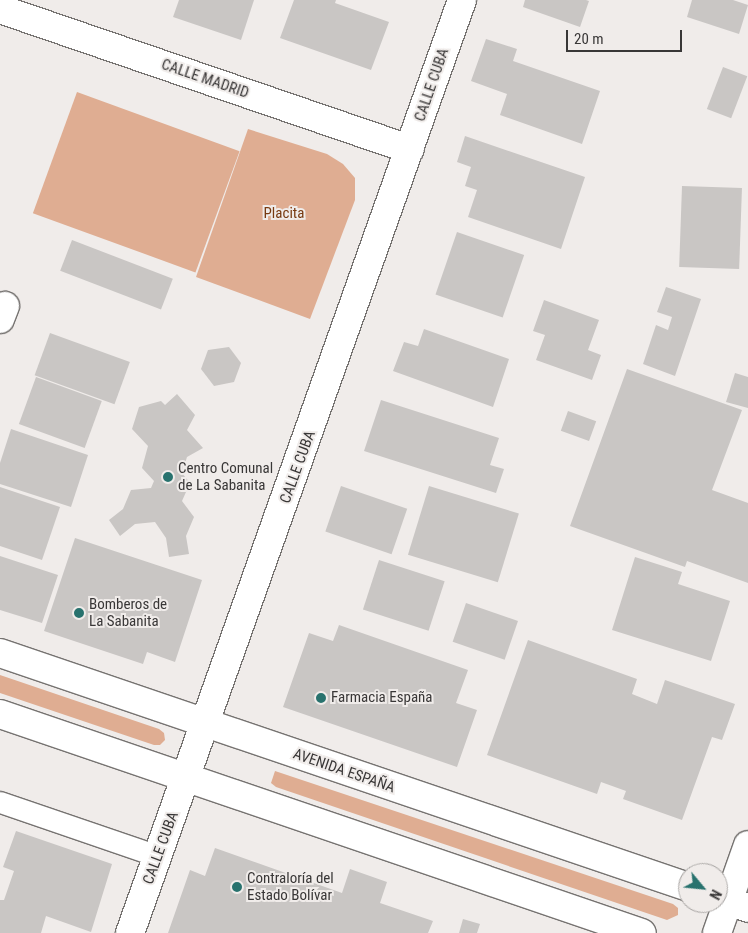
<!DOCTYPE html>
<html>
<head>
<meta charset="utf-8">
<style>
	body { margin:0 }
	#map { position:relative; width:748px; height:933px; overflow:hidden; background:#f0ecea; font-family:"Roboto Condensed",sans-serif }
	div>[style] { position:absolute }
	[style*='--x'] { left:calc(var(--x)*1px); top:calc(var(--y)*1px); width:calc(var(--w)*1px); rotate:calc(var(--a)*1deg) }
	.green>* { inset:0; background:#dfad92; transform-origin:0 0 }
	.building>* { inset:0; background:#c9c6c4; transform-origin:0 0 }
	.roads { filter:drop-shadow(1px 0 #767371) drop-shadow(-1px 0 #767371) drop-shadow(0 1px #767371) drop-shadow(0 -1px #767371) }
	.service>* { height:21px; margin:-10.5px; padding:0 10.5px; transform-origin:10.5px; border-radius:10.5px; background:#fff }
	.minor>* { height:28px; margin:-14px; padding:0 14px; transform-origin:14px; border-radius:14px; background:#fff }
	.secondary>* { height:28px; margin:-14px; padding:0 14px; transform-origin:14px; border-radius:14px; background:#fff }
	.dots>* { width:14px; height:14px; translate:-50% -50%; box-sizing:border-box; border:2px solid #f0ecea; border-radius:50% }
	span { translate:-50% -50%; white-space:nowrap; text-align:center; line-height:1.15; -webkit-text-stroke:4px #f0ecea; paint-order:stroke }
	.street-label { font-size:15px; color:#393737 }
	.park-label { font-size:15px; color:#783a11 }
	.poi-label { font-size:15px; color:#393737 }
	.left { translate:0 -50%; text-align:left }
	.north { position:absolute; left:678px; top:863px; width:50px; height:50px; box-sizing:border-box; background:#f0ecea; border:1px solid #a7a4a2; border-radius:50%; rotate:118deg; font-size:14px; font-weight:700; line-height:20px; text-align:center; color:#393737 }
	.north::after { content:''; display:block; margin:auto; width:18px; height:22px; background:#28726e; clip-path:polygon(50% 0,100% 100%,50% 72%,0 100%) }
	.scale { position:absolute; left:566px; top:30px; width:116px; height:22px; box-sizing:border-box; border:2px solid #393737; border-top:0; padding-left:6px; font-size:15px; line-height:18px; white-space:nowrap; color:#393737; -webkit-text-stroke:4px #f0ecea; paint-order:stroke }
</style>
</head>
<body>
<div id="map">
	<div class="green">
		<i style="left:77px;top:92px;width:173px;height:129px;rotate:20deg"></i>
		<i style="clip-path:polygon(248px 129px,327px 154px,343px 164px,355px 178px,355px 200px,310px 319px,196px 277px)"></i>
		<i style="clip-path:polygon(0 675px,159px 729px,164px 733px,165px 740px,160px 745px,154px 745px,0 693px)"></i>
		<i style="clip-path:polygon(275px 771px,673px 904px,678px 908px,678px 915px,667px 920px,276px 787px,271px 783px)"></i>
	</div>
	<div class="building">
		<i style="clip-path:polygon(179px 0,254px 0,241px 40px,173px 17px)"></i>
		<i style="clip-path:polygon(294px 0,336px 0,335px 3px,389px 22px,371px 70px,280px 38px)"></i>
		<i style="clip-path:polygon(525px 0,586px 0,589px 1px,580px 27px,523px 7px)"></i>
		<i style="clip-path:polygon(692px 0,733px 0,748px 5px,739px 34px,687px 17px)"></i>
		<i style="clip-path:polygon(486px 39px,517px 49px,513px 61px,600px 91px,582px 144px,500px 115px,507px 94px,471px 81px)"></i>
		<i style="left:723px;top:67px;width:26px;height:45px;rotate:21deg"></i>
		<i style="clip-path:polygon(465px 136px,585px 177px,561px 249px,468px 217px,477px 190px,465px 186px,471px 167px,457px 162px)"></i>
		<i style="left:682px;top:186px;width:60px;height:81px;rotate:2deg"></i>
		<i style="left:457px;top:232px;width:71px;height:66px;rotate:19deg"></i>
		<i style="left:72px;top:240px;width:108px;height:33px;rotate:21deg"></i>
		<i style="clip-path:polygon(666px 287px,701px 299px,675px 376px,643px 364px,656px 325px,668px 330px,672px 317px,657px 312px)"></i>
		<i style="clip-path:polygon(544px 300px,599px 320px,588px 350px,601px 355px,592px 380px,536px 360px,545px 335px,533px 331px)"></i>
		<i style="clip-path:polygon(424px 329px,509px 359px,493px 407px,393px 371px,404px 342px,418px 346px)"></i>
		<i style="left:50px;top:333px;width:85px;height:45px;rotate:20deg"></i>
		<i style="clip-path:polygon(229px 347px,241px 363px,234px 382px,214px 386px,201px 369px,208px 350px)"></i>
		<i style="clip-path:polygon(627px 369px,742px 410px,712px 490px,748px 503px,748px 583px,687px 561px,685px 567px,570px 526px)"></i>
		<i style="clip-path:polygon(735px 373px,748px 377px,748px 408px,726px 402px)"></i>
		<i style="left:36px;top:377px;width:70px;height:50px;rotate:20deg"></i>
		<i style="clip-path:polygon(177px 394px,195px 415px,187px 430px,203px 448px,187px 457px,182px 473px,190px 483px,182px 501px,194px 517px,186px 536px,189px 554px,169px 557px,166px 538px,155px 522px,135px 524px,120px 536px,109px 520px,123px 509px,131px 490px,151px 488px,154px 481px,142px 468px,148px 446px,132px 429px,139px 407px,161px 401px,165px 405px)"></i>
		<i style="clip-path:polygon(381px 400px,499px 438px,490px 465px,504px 469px,496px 493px,364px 451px)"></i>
		<i style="left:568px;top:411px;width:30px;height:21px;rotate:20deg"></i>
		<i style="clip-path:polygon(11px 429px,88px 455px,71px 507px,0 484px,0 463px)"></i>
		<i style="left:341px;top:486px;width:70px;height:48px;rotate:19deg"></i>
		<i style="left:429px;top:486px;width:94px;height:72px;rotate:17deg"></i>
		<i style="clip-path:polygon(0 487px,60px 507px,42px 560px,0 546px)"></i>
		<i style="clip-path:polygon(75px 538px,202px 580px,175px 662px,147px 652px,143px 664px,44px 631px)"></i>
		<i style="clip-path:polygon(0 556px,58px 575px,42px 623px,0 610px)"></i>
		<i style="clip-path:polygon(635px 557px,682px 572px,678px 584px,730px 601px,711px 661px,612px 630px)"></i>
		<i style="left:379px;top:560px;width:69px;height:52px;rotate:18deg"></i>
		<i style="left:466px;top:603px;width:55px;height:41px;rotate:19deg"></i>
		<i style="clip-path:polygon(339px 625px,468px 670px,456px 703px,477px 710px,457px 767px,283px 707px,309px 633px,333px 641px)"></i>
		<i style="clip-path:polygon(528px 640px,637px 679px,632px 694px,657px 704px,665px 680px,735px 704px,722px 740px,712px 737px,682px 820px,623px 799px,626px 791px,601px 782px,597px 794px,487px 755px)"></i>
		<i style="clip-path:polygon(16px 831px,112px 864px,91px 932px,46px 916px,41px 933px,0 933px,0 900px,4px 900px,14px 871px,3px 867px)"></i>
		<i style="clip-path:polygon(215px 848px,342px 893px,350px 869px,387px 882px,380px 903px,433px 921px,428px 933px,168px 933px,190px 870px,205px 876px)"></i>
		<i style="clip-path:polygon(463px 919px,480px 924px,477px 933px,459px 933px)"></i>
	</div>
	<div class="roads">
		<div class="service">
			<i style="--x:0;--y:802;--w:167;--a:18.9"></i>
		</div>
		<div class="minor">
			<i style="--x:0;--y:9;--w:433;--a:18.9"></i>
			<i style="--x:0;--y:319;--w:14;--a:-69"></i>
			<i style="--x:130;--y:933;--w:990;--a:-70.41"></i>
			<i style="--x:717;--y:933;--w:93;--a:-70.6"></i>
		</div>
		<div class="secondary">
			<i style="--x:0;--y:653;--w:727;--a:18.78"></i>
			<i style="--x:0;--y:714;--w:678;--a:18.84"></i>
			<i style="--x:718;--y:898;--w:32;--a:18"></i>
		</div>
	</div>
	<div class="dots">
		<i style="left:168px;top:477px;background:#28726e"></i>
		<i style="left:79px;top:613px;background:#28726e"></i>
		<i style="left:321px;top:698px;background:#28726e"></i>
		<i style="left:237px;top:887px;background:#28726e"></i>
	</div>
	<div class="street-label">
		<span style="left:205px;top:79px;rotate:19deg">CALLE MADRID</span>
		<span style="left:432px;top:85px;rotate:-71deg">CALLE CUBA</span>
		<span style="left:298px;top:467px;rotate:-70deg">CALLE CUBA</span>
		<span style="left:344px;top:771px;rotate:19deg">AVENIDA ESPAÑA</span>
		<span style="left:161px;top:848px;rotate:-70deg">CALLE CUBA</span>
	</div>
	<div class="park-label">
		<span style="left:284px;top:214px">Placita</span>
	</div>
	<div class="poi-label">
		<span class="left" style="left:178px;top:477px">Centro Comunal<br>de La Sabanita</span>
		<span class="left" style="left:89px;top:613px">Bomberos de<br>La Sabanita</span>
		<span class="left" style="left:331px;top:698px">Farmacia España</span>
		<span class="left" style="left:247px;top:887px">Contraloría del<br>Estado Bolívar</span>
	</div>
	<div class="north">N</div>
	<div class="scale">20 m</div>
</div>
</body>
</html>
